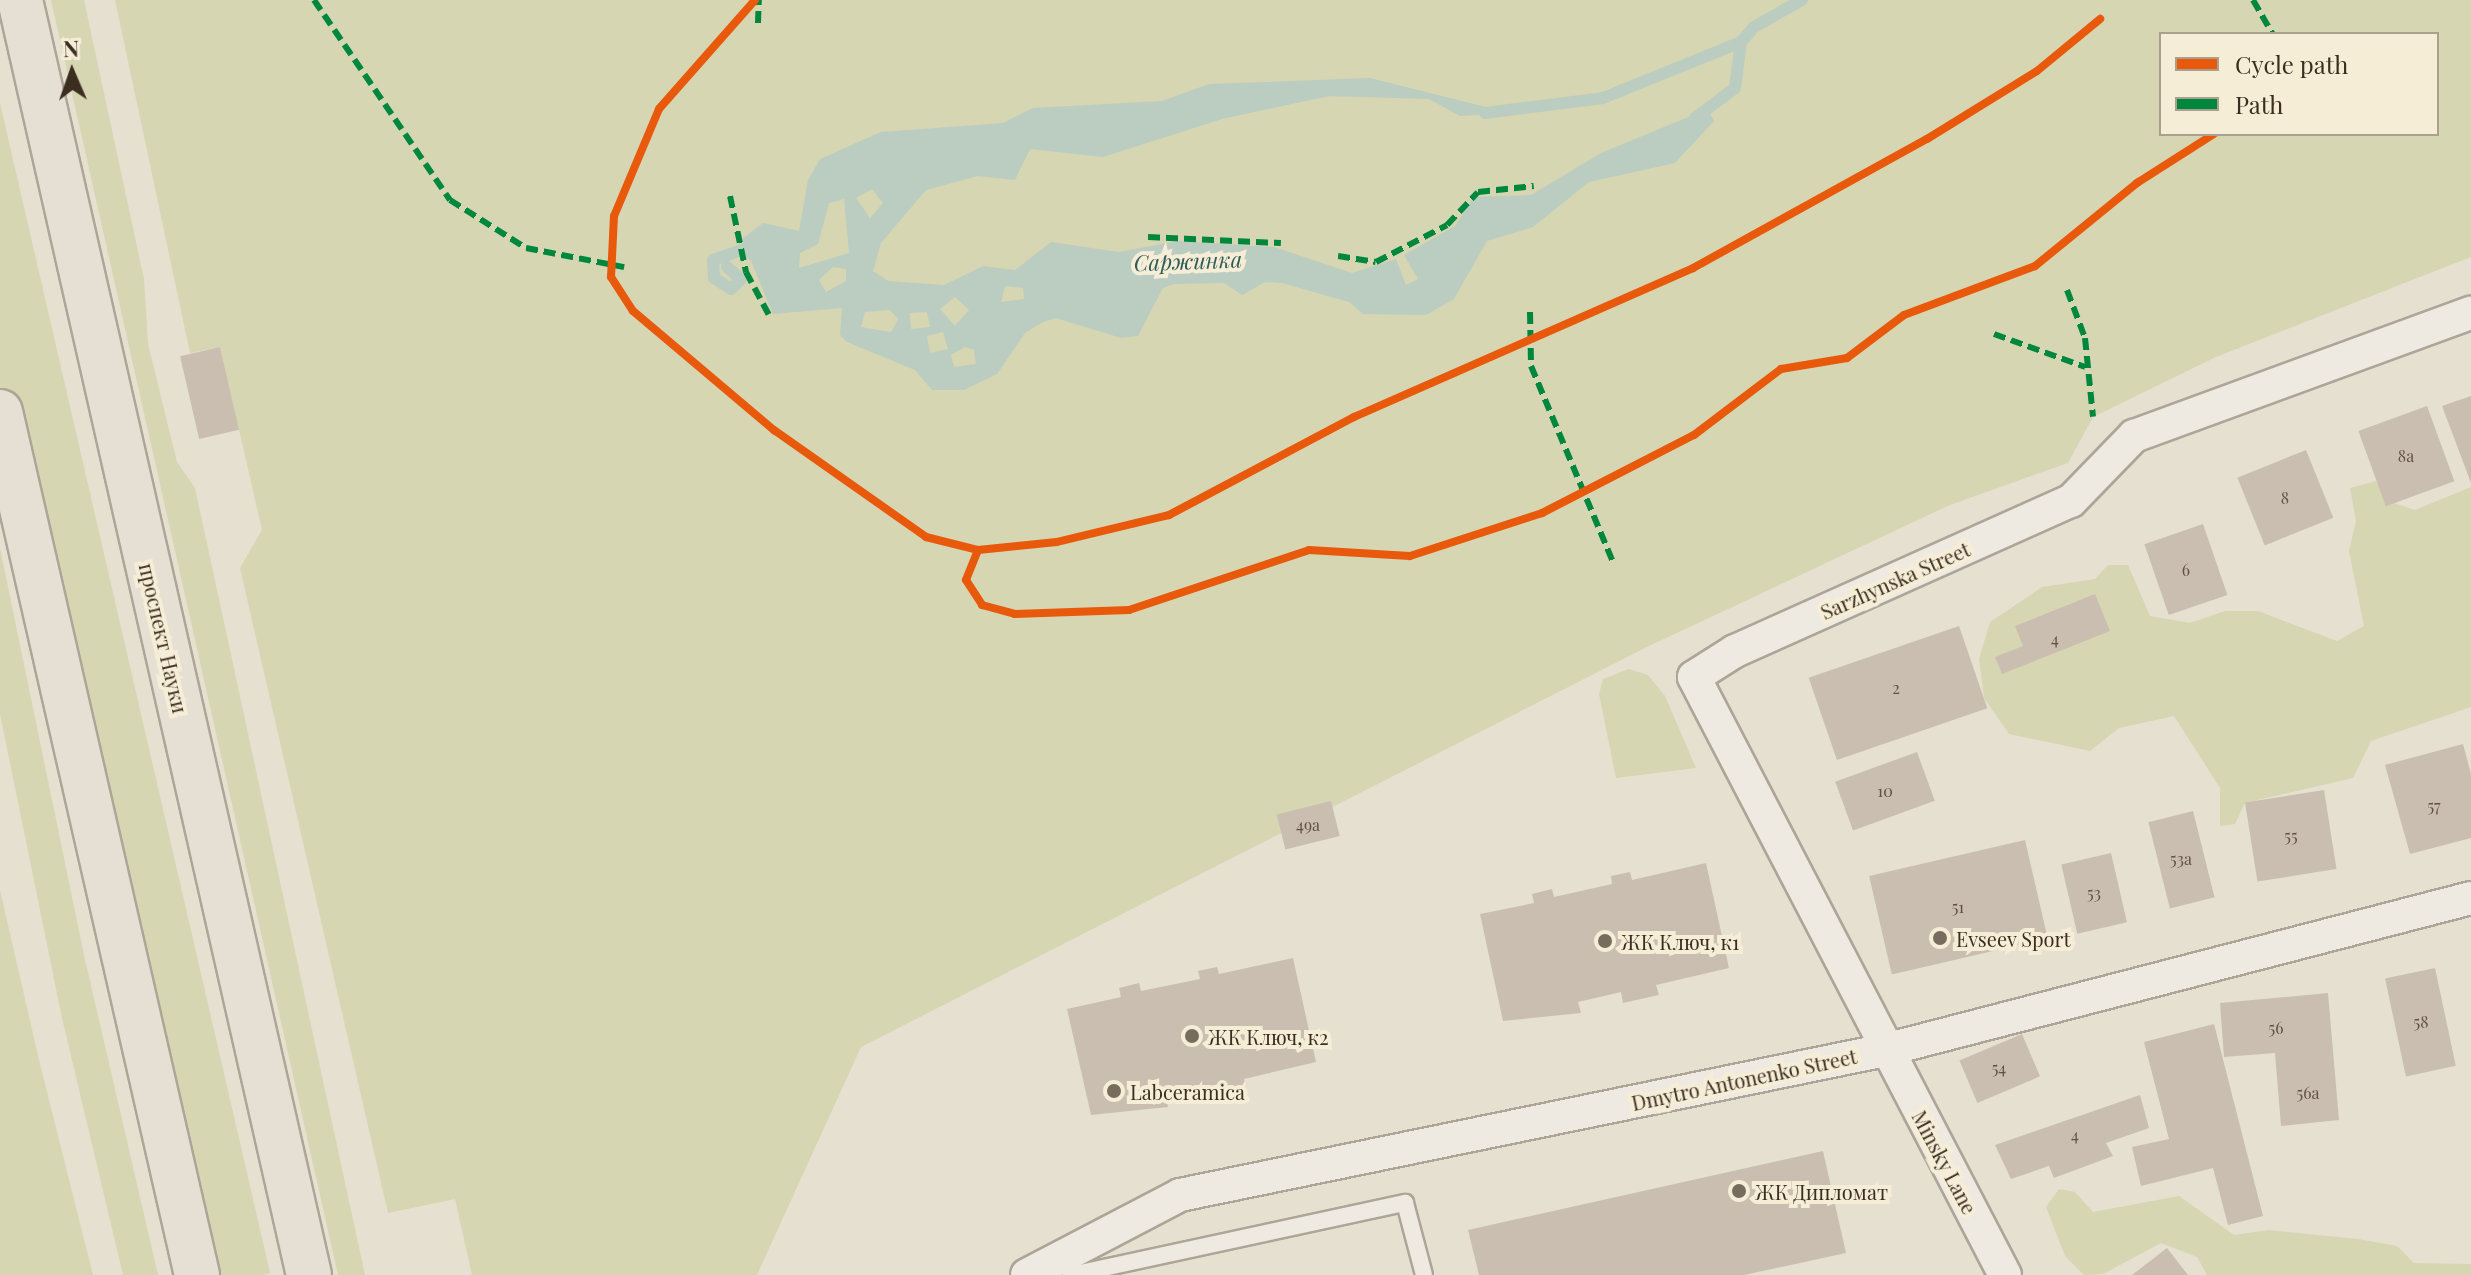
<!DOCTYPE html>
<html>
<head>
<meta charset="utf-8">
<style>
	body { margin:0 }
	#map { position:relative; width:2471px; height:1275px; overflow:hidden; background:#e6e0d0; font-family:"Playfair Display",serif }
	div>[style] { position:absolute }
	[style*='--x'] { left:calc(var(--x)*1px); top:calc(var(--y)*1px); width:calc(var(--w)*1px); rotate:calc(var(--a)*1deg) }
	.green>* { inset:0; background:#d6d6b2; transform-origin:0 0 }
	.water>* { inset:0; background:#bbccc1 }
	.stream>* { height:12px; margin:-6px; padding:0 6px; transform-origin:6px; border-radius:6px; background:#bbccc1 }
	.building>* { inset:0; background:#cabeb1; transform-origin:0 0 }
	.roads { filter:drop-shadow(2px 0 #aca598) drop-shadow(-2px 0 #aca598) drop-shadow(0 2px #aca598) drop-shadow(0 -2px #aca598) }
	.service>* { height:16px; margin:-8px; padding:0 8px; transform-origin:8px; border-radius:8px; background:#eeeae2 }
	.minor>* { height:32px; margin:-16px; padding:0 16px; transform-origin:16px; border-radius:16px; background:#eeeae2 }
	.primary>* { height:44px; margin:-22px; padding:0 22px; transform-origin:22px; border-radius:22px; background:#e5e0d3 }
	.quiet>* { height:6px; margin-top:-3px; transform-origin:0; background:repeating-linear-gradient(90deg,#00873e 0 12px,transparent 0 18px) }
	.cycleway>* { height:8px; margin:-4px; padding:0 4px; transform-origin:4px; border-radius:4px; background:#e8590c }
	.dots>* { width:22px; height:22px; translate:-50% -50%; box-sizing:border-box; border:4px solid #f6edd7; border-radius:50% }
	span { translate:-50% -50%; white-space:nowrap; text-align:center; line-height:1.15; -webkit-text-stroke:8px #f6edd7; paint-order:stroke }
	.number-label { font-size:16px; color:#5f5144 }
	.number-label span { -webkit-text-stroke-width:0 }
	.street-label { font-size:20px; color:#3b2d20 }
	.poi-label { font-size:20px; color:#3b2d20 }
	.left { translate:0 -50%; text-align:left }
	.water-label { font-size:22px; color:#2f5b58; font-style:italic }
	.legend { position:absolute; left:2159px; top:32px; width:280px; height:104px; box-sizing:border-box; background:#f6edd7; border:2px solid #aba08e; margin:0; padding:10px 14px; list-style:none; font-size:24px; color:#3b2d20 }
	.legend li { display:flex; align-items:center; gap:16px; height:40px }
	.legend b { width:40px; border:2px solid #aba08e }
	.north { position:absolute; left:32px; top:32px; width:80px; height:80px; -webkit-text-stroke:6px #f6edd7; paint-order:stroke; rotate:358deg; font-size:22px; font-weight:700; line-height:32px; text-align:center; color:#3b2d20 }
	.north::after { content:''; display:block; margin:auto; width:28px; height:36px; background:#3b2d20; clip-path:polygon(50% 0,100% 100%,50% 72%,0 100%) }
</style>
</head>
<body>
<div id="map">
	<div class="green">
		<i style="clip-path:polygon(51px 0,84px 0,144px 279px,148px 344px,177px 462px,195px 488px,365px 1275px,338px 1275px)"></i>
		<i style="clip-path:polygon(evenodd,115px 0,2471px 0,2471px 257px,2216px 357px,2093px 417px,2068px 463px,1950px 505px,1649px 646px,861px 1047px,757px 1275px,472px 1275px,455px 1199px,388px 1213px,240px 568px,262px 530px,220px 347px,190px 353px,115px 0,2161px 34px,2437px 34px,2437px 134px,2161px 134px,2161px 34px)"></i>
		<i style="left:0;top:103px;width:1201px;height:89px;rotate:77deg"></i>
		<i style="clip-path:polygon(2376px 481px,2394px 503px,2415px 510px,2471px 487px,2471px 707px,2371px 741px,2353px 778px,2245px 803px,2235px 824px,2220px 826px,2220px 788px,2174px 716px,2119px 728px,2090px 751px,2009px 734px,1984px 698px,1979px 659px,1990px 622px,2042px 587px,2095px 579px,2108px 565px,2128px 565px,2150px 616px,2190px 623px,2225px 611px,2258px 611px,2337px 641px,2364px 626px,2349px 551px,2356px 521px,2350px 488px)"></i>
		<i style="clip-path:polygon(0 548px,84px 955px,158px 1275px,123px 1275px,62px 1018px,0 714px)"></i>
		<i style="clip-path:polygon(1629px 669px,1648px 675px,1665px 696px,1696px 768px,1616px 778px,1599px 694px,1603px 679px)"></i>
		<i style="clip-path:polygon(0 890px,39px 1060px,93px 1275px,0 1275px)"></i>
		<i style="clip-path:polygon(2059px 1189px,2075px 1192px,2093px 1212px,2179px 1196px,2234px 1235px,2269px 1230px,2358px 1239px,2397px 1246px,2414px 1263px,2471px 1264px,2471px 1275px,2207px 1275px,2197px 1257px,2161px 1243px,2103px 1274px,2084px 1275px,2065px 1256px,2046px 1207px)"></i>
	</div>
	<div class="water">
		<i style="clip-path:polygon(evenodd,1370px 78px,1510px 113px,1460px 116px,1429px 99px,1329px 96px,1222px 119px,1103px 157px,1030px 149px,1015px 180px,978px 176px,926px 190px,881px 243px,873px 271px,888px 281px,944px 285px,983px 266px,1015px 270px,1051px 242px,1119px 252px,1178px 241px,1274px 247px,1352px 273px,1396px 259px,1406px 285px,1418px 279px,1404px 255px,1455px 226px,1474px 197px,1531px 195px,1601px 153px,1708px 109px,1714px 121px,1675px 163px,1589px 182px,1533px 227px,1487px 241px,1454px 299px,1426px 315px,1363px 314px,1349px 302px,1282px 283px,1265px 282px,1242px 295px,1224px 283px,1174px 284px,1163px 288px,1138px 336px,1121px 338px,1056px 318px,1043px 322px,1025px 333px,997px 374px,964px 390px,932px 390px,915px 370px,847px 342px,840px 335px,842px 308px,773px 314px,742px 239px,763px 223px,799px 231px,808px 180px,820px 159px,881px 132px,1003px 123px,1033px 108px,1162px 101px,1209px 84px,1370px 78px,872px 189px,883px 203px,870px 218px,856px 198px,872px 189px,1370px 78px,844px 199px,849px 253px,799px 268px,800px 253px,818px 244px,829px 203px,844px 199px,1370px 78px,833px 267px,846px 269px,846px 281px,826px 292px,819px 280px,833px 267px,1370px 78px,1005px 286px,1023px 288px,1024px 299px,1001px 302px,1005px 286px,1370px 78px,955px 297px,969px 310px,955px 326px,940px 309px,955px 297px,1370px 78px,890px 310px,898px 319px,891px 332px,861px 327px,865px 312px,890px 310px,1370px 78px,927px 312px,930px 327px,911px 329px,910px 313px,927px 312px,1370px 78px,943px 332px,948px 349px,930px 353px,927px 336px,943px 332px,1370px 78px,965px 347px,974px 350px,976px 364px,954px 367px,951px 355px,965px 347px)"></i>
	</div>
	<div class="stream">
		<i style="--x:1485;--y:113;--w:119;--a:-7.2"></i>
		<i style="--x:1603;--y:98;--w:149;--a:-22.1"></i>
		<i style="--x:1695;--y:118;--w:50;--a:-36.9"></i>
		<i style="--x:1735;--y:88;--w:46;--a:-82.6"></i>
		<i style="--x:1741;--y:42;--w:20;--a:-49"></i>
		<i style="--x:1754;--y:27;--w:55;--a:-29.4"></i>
		<i style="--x:727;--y:267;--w:18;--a:41"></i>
		<i style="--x:741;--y:279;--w:14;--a:135"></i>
		<i style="--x:731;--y:289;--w:20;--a:-147"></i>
		<i style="--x:714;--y:278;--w:18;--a:-93"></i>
		<i style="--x:713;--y:260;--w:34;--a:-19"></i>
		<i style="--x:745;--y:249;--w:14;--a:34"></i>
	</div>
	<div class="building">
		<i style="left:220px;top:347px;width:85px;height:41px;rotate:77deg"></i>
		<i style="clip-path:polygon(2471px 396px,2471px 483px,2442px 406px)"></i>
		<i style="left:2427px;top:406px;width:80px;height:73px;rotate:70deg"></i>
		<i style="left:2306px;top:450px;width:73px;height:74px;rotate:68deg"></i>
		<i style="left:2203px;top:524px;width:75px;height:62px;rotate:71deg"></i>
		<i style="clip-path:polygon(2095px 594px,2110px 631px,2002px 674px,1995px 657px,2023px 646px,2015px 626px)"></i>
		<i style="left:1959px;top:626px;width:87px;height:159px;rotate:71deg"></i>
		<i style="clip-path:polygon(2463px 744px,2471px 774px,2471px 838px,2410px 854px,2385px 765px)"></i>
		<i style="left:1917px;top:752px;width:52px;height:87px;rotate:70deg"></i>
		<i style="left:2324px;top:790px;width:80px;height:80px;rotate:81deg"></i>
		<i style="left:1331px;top:801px;width:36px;height:56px;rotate:76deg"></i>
		<i style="left:2193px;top:811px;width:89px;height:46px;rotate:76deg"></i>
		<i style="left:2025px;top:840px;width:101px;height:160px;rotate:77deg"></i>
		<i style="left:2111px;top:853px;width:71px;height:51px;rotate:77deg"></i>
		<i style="clip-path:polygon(1706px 863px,1729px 968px,1656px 985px,1659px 995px,1623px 1003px,1621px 992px,1578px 1002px,1581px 1013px,1503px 1021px,1480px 914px,1534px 903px,1532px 894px,1552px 889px,1554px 897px,1612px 884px,1611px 876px,1630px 872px,1632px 880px)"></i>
		<i style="clip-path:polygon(1293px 958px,1316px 1062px,1244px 1079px,1246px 1089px,1211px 1097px,1208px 1087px,1166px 1096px,1168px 1107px,1091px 1115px,1067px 1009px,1121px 997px,1119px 988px,1139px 983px,1141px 991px,1200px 979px,1198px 971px,1217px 967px,1219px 974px)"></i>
		<i style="left:2435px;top:968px;width:100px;height:51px;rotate:78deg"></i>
		<i style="clip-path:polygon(2328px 993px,2339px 1120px,2281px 1126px,2275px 1053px,2224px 1057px,2220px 1003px)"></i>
		<i style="clip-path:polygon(2214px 1024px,2263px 1216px,2228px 1225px,2213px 1168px,2141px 1186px,2132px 1147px,2169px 1139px,2144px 1042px)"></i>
		<i style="left:2022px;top:1034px;width:46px;height:68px;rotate:67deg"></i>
		<i style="clip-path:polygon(2140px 1095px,2149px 1128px,2106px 1143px,2113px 1156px,2054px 1178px,2049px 1166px,2011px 1179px,1995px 1145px)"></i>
		<i style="clip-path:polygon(1823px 1151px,1846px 1253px,1744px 1275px,1479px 1275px,1468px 1230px)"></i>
		<i style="clip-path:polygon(2167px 1248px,2188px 1275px,2132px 1275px)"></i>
	</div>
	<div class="roads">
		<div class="service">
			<i style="--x:1071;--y:1275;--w:342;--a:-12.2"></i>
			<i style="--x:1405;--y:1203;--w:74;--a:75.2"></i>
		</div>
		<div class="minor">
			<i style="--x:1027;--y:1275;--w:173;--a:-27.6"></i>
			<i style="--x:1180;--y:1195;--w:720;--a:-11.62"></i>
			<i style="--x:1885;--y:1050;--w:605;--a:-14.54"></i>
			<i style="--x:2005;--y:1275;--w:674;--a:-117.48"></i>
			<i style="--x:1694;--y:677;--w:49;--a:-32.4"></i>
			<i style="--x:1735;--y:651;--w:368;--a:-24.1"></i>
			<i style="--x:2071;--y:501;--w:91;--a:-45.9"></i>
			<i style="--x:2134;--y:436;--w:359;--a:-20.1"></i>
		</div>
		<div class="primary">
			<i style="--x:20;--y:0;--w:1307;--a:77.23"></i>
			<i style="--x:0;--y:412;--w:885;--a:77.14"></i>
		</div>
	</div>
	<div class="quiet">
		<i style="--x:314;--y:0;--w:242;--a:55.8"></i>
		<i style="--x:450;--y:200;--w:90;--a:32.3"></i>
		<i style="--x:526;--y:248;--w:100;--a:11"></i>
		<i style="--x:2253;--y:0;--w:39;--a:60"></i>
		<i style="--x:758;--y:23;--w:23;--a:-88"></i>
		<i style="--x:730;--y:196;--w:78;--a:78.1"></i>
		<i style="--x:746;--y:272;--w:51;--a:61.9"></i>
		<i style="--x:1148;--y:237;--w:133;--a:2.6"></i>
		<i style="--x:1338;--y:256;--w:38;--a:9"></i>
		<i style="--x:1376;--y:262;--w:80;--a:-27.5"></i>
		<i style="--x:1447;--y:225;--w:45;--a:-46.8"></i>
		<i style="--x:1478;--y:192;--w:56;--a:-6.1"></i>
		<i style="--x:2067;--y:290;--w:51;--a:69.4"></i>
		<i style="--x:2085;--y:338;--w:79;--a:84.2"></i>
		<i style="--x:1530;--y:312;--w:54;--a:88.9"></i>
		<i style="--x:1531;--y:366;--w:215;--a:67.3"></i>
		<i style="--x:1994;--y:334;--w:97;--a:19.9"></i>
	</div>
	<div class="cycleway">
		<i style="--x:755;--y:0;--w:145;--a:131.4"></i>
		<i style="--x:659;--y:109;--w:116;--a:112.8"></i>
		<i style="--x:614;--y:216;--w:61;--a:92.8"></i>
		<i style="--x:611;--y:277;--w:40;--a:57.1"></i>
		<i style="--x:633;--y:311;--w:185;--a:40.2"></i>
		<i style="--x:774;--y:430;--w:186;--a:35.1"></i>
		<i style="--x:926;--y:537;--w:54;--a:14"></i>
		<i style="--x:978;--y:550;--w:79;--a:-5.8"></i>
		<i style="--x:1057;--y:542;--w:115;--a:-13.6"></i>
		<i style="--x:1169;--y:515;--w:209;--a:-27.9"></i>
		<i style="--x:1354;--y:417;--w:370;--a:-23.7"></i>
		<i style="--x:1693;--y:268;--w:267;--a:-28.9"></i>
		<i style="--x:1927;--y:139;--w:129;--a:-31.7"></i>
		<i style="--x:2037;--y:71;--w:82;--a:-39.5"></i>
		<i style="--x:978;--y:550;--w:32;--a:112"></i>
		<i style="--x:966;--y:580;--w:30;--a:57"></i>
		<i style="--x:982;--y:605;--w:34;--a:15"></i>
		<i style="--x:1015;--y:614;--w:114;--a:-2"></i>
		<i style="--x:1129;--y:610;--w:190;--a:-18.4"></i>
		<i style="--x:1309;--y:550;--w:101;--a:3.4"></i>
		<i style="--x:1410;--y:556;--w:139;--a:-18"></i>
		<i style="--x:1542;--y:513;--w:171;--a:-27.2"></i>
		<i style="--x:1694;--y:435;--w:109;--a:-37.2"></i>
		<i style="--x:1781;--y:369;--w:67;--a:-9.5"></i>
		<i style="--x:1847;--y:358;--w:71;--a:-37"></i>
		<i style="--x:1904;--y:315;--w:140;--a:-20.5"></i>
		<i style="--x:2035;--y:266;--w:132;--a:-39.1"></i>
		<i style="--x:2137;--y:183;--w:91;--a:-32.5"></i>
	</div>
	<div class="dots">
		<i style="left:1940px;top:938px;background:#776c5e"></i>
		<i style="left:1605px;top:941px;background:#776c5e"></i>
		<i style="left:1192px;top:1036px;background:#776c5e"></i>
		<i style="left:1114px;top:1091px;background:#776c5e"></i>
		<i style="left:1739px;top:1191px;background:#776c5e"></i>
	</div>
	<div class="number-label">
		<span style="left:2406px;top:456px">8а</span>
		<span style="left:2285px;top:498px">8</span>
		<span style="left:2186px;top:570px">6</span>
		<span style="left:2055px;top:639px">4</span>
		<span style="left:1896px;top:688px">2</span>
		<span style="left:1885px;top:791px">10</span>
		<span style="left:2434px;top:806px">57</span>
		<span style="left:1308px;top:825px">49а</span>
		<span style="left:2291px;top:836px">55</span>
		<span style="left:2181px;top:859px">53а</span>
		<span style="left:2094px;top:893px">53</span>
		<span style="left:1958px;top:907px">51</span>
		<span style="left:2421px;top:1022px">58</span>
		<span style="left:2276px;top:1028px">56</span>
		<span style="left:1999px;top:1068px">54</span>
		<span style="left:2308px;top:1093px">56а</span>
		<span style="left:2075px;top:1135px">4</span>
	</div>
	<div class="street-label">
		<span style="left:1895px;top:580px;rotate:-24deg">Sarzhynska Street</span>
		<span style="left:164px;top:638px;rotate:77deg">проспект Науки</span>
		<span style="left:1744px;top:1079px;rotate:-12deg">Dmytro Antonenko Street</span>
		<span style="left:1945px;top:1162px;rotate:62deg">Minsky Lane</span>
	</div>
	<div class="poi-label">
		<span class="left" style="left:1956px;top:938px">Evseev Sport</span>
		<span class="left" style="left:1621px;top:941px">ЖК Ключ, к1</span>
		<span class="left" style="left:1208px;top:1036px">ЖК Ключ, к2</span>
		<span class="left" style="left:1130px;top:1091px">Labceramica</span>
		<span class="left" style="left:1755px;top:1191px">ЖК Дипломат</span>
	</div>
	<div class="water-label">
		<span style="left:1188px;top:261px;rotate:-2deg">Саржинка</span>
	</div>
	<ul class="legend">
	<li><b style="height:10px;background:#e8590c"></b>Cycle path</li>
	<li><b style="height:10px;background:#00873e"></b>Path</li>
	</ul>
	<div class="north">N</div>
</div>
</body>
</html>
